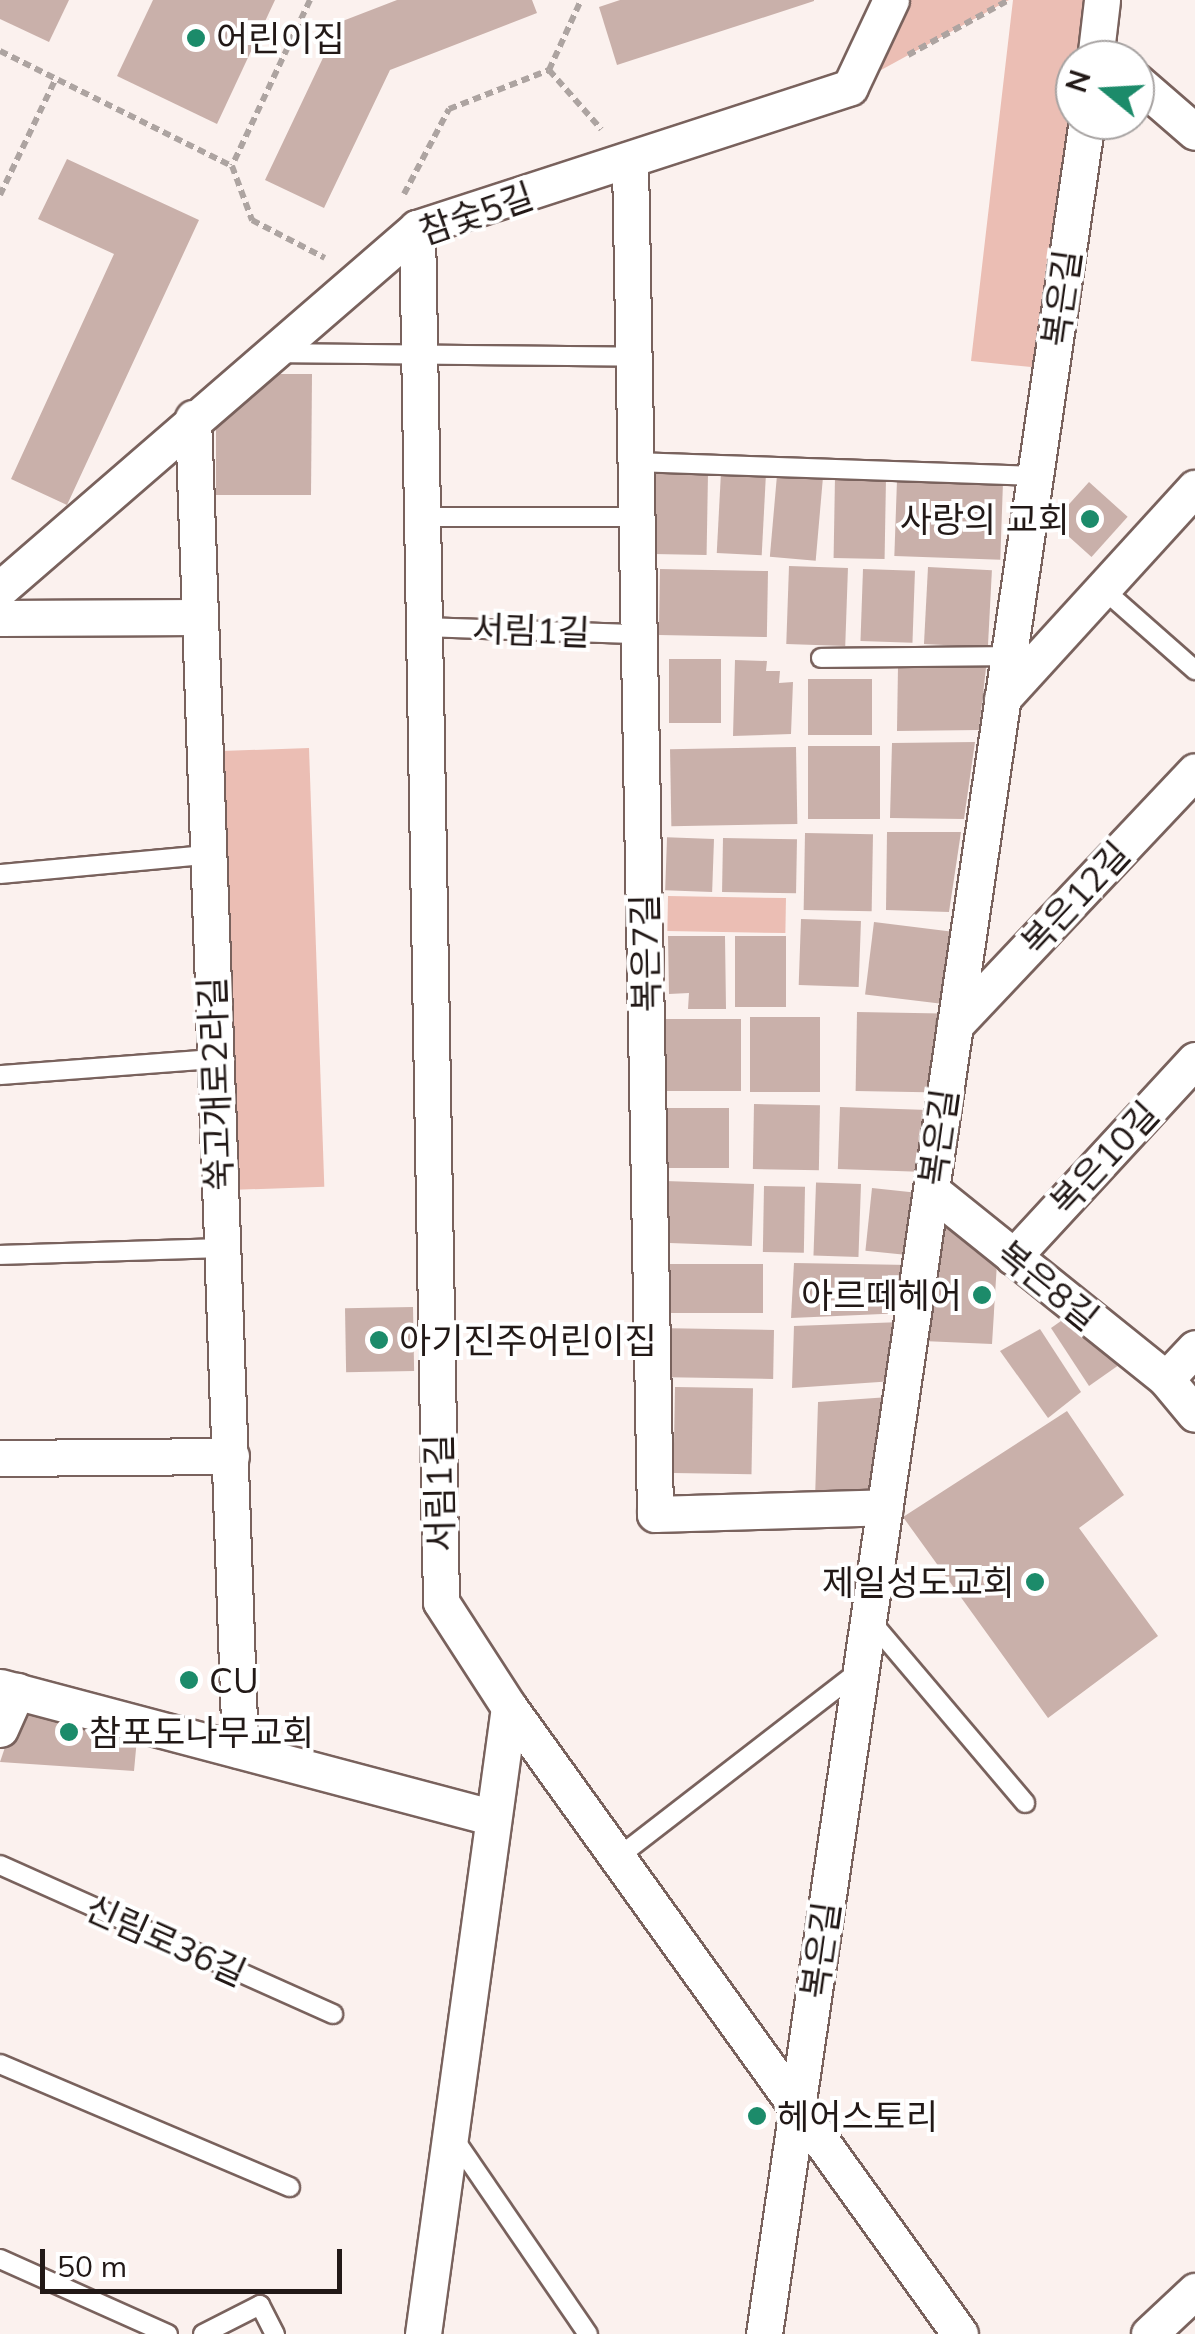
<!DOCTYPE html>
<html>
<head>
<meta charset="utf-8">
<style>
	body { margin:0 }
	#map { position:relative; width:1195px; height:2334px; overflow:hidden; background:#fbf1ee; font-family:Mulish,"Noto Sans KR",sans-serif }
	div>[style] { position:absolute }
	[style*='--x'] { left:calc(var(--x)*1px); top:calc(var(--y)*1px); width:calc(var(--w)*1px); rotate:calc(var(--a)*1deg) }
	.green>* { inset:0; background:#ebbeb4; transform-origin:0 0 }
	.building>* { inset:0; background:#c9b0aa; transform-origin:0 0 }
	.path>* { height:6px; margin-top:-3px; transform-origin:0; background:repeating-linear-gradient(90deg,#ada4a1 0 8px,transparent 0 13px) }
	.roads { filter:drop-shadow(2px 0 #79625d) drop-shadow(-2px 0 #79625d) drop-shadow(0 2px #79625d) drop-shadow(0 -2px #79625d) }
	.lane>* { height:18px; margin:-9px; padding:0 9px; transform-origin:9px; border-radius:9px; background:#fff }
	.street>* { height:35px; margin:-17.5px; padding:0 17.5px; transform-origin:17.5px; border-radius:17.5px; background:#fff }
	.dots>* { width:28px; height:28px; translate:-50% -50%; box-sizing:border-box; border:5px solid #fff; border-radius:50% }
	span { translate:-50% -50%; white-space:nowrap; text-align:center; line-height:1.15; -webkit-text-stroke:8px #fff; paint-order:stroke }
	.poi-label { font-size:35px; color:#221917 }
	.left { translate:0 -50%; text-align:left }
	.right { translate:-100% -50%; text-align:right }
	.street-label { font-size:35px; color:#221917 }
	.north { position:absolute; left:1055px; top:40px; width:100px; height:100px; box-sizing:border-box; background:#fff; border:2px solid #a7a3a2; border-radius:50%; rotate:288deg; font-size:28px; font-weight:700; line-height:40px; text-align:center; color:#221917 }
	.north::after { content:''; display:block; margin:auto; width:35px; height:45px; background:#1c8b6a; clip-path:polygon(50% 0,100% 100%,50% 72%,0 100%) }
	.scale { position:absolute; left:40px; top:2249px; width:302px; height:45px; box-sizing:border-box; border:5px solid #221917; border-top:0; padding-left:12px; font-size:30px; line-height:35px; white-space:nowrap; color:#221917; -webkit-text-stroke:8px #fff; paint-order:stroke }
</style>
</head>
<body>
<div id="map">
	<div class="green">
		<i style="clip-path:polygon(891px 0,1009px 0,850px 87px)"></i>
		<i style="clip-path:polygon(1013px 0,1102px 0,1095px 60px,1075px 60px,1051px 369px,971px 361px)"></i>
		<i style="left:309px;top:748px;width:439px;height:108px;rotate:88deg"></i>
		<i style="left:668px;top:896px;width:118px;height:35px;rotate:1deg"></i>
	</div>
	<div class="building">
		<i style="clip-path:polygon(0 0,69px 0,49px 42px,0 19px)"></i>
		<i style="clip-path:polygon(153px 0,275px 0,217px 124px,117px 76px)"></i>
		<i style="clip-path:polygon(397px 0,532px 0,537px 13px,390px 70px,324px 208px,265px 180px,340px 22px)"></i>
		<i style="clip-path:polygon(620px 0,814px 0,814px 1px,617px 65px,599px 7px)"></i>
		<i style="clip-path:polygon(67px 159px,199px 220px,67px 505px,11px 479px,114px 254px,38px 219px)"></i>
		<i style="clip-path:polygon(275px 374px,312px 374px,311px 495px,216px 495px,216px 425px)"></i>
		<i style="left:721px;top:472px;width:45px;height:81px;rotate:3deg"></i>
		<i style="left:655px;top:473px;width:53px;height:81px;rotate:1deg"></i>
		<i style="left:777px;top:475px;width:46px;height:82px;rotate:5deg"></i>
		<i style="left:835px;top:477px;width:51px;height:81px;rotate:1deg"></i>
		<i style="left:897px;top:480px;width:106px;height:76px;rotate:2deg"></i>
		<i style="left:1089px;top:482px;width:52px;height:54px;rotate:42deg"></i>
		<i style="left:789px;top:566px;width:59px;height:78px;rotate:2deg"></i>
		<i style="left:928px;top:567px;width:64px;height:77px;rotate:3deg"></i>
		<i style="left:863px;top:569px;width:52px;height:72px;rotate:2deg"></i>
		<i style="left:768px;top:571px;width:66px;height:108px;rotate:91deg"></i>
		<i style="left:669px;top:659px;width:52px;height:64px"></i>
		<i style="clip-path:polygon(987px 659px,979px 730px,897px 731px,898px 666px)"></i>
		<i style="clip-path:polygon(735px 660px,767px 661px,766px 671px,780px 671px,779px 683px,793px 682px,791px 734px,733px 736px)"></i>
		<i style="left:808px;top:679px;width:64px;height:56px"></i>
		<i style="clip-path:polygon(975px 742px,964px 819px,890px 818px,892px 743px)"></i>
		<i style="left:808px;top:746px;width:72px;height:73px"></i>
		<i style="left:796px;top:747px;width:77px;height:126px;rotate:89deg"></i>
		<i style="clip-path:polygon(887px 832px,961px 832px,949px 912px,886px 910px)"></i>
		<i style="left:805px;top:833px;width:68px;height:77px;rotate:1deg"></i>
		<i style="left:723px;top:838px;width:74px;height:54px;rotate:1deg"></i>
		<i style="left:714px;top:839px;width:53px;height:47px;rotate:92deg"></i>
		<i style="left:801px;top:919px;width:60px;height:66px;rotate:2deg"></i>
		<i style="left:874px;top:922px;width:77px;height:73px;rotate:7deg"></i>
		<i style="clip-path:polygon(668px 936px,725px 936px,726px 1009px,688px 1009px,689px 993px,669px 994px)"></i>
		<i style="left:735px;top:936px;width:51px;height:71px"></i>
		<i style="left:857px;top:1012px;width:85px;height:79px;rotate:1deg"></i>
		<i style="left:750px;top:1017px;width:70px;height:75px"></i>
		<i style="left:662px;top:1019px;width:79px;height:72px"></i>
		<i style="left:754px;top:1104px;width:66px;height:65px;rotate:1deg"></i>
		<i style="left:840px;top:1107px;width:88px;height:62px;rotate:2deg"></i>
		<i style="left:662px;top:1108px;width:67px;height:60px"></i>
		<i style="left:754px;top:1184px;width:62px;height:89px;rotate:92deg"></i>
		<i style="left:861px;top:1184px;width:73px;height:45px;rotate:92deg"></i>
		<i style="left:764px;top:1186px;width:41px;height:66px;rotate:1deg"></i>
		<i style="left:872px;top:1188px;width:47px;height:63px;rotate:6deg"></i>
		<i style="clip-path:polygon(940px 1215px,997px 1263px,992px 1344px,923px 1341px)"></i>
		<i style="clip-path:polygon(794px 1263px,910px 1265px,905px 1313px,791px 1318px)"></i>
		<i style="left:763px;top:1264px;width:49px;height:96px;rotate:90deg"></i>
		<i style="left:413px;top:1307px;width:64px;height:68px;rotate:89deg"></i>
		<i style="clip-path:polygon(1071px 1314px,1126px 1360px,1089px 1386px,1051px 1328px)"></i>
		<i style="clip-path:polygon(902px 1322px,894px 1381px,792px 1388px,794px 1326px)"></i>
		<i style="clip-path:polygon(1040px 1329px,1081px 1392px,1048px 1418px,1000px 1351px)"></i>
		<i style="left:774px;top:1330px;width:49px;height:104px;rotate:91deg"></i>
		<i style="left:675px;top:1387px;width:78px;height:86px;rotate:1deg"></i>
		<i style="clip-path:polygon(889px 1397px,878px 1496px,815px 1500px,818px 1402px)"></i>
		<i style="clip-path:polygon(1067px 1411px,1124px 1495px,1079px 1528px,1158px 1636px,1048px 1718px,903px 1517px)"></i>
		<i style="clip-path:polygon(21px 1700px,137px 1738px,134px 1771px,0 1762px)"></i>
	</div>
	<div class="path">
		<i style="--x:310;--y:0;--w:183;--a:115.2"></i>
		<i style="--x:232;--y:166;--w:58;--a:69.7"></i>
		<i style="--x:252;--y:220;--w:82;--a:27.5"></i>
		<i style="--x:0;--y:51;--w:259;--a:26.4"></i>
		<i style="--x:908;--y:55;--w:115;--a:-28.6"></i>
		<i style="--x:549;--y:70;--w:77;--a:-65.4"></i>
		<i style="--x:404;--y:194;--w:96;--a:-62.1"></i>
		<i style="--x:449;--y:109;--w:107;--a:-21.3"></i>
		<i style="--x:549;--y:70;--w:79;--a:48.6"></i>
		<i style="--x:0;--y:195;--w:130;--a:-64.4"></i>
	</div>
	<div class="roads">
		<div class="lane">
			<i style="--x:274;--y:353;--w:360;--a:0.6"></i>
			<i style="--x:636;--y:462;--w:399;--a:2"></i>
			<i style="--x:422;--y:517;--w:215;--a:0"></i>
			<i style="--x:1103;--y:589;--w:123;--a:41.4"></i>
			<i style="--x:424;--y:627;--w:215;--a:1.9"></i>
			<i style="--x:821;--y:658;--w:188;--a:-0.6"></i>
			<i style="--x:0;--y:874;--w:206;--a:-5.3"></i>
			<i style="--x:0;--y:1075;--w:215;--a:-4.3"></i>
			<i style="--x:0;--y:1255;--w:222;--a:-1.8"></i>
			<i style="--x:870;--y:1620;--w:240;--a:49.7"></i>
			<i style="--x:617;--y:1858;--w:302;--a:-37.7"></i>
			<i style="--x:0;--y:1865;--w:365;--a:24.1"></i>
			<i style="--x:0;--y:2064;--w:315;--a:23"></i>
			<i style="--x:453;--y:2137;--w:239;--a:55.6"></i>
			<i style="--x:0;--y:2259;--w:184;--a:24.1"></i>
			<i style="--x:203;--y:2334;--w:64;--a:-27"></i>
			<i style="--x:260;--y:2305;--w:33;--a:63"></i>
		</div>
		<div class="street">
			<i style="--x:1095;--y:60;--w:60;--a:-83.3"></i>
			<i style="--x:1135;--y:80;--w:79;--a:40.9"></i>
			<i style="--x:630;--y:163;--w:1351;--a:88.94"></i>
			<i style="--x:655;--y:1514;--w:230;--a:-1.7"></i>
			<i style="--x:417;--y:228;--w:1374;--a:89"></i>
			<i style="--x:441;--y:1602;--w:125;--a:57.1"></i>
			<i style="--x:509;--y:1707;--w:633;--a:97.81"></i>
			<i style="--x:193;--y:418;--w:1333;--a:87.98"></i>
			<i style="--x:0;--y:589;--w:552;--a:-40.88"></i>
			<i style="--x:417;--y:228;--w:455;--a:-18"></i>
			<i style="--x:850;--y:87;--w:96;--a:-64.8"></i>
			<i style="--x:0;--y:618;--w:198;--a:-0.3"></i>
			<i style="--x:1002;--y:699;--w:286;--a:-47.6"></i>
			<i style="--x:955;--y:1025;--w:349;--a:-46.6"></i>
			<i style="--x:931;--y:1190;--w:302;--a:38.8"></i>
			<i style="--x:1166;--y:1379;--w:42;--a:-46.9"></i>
			<i style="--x:1013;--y:1257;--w:268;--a:-47.3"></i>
			<i style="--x:1166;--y:1379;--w:45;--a:50.4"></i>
			<i style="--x:0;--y:1458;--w:231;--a:-0.5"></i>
			<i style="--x:0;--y:1687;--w:508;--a:14.83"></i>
			<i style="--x:509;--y:1707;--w:772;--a:54.27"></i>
			<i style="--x:0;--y:1729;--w:42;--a:-65.9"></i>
			<i style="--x:764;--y:2334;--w:2237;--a:-81.7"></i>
			<i style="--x:1149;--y:2334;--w:63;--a:-43.1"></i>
		</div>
	</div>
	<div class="dots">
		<i style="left:196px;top:38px;background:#1c8b6a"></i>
		<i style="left:1090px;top:519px;background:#1c8b6a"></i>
		<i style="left:982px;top:1295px;background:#1c8b6a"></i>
		<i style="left:379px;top:1340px;background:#1c8b6a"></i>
		<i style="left:1035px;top:1582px;background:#1c8b6a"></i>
		<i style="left:189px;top:1680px;background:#1c8b6a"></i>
		<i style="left:69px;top:1732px;background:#1c8b6a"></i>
		<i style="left:757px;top:2116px;background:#1c8b6a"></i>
	</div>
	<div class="poi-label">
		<span class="left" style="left:216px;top:38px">어린이집</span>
		<span class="right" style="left:1070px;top:519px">사랑의 교회</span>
		<span class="right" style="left:962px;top:1295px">아르떼헤어</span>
		<span class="left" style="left:399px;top:1340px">아기진주어린이집</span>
		<span class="right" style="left:1015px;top:1582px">제일성도교회</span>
		<span class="left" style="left:209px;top:1680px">CU</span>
		<span class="left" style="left:89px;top:1732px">참포도나무교회</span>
		<span class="left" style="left:777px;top:2116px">헤어스토리</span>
	</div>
	<div class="street-label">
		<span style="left:476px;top:213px;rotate:-19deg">참숯5길</span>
		<span style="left:1061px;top:298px;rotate:-82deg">복은길</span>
		<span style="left:531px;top:630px;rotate:2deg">서림1길</span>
		<span style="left:1075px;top:898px;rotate:-47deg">복은12길</span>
		<span style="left:645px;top:953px;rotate:-91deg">복은7길</span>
		<span style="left:215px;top:1084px;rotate:-92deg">쑥고개로2라길</span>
		<span style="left:938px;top:1137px;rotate:-82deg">복은길</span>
		<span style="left:1104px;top:1158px;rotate:-47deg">복은10길</span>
		<span style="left:1048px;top:1285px;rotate:39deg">복은8길</span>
		<span style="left:439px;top:1493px;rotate:-91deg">서림1길</span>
		<span style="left:166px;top:1940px;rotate:24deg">신림로36길</span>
		<span style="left:820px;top:1950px;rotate:-82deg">복은길</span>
	</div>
	<div class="north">N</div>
	<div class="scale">50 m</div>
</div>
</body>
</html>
